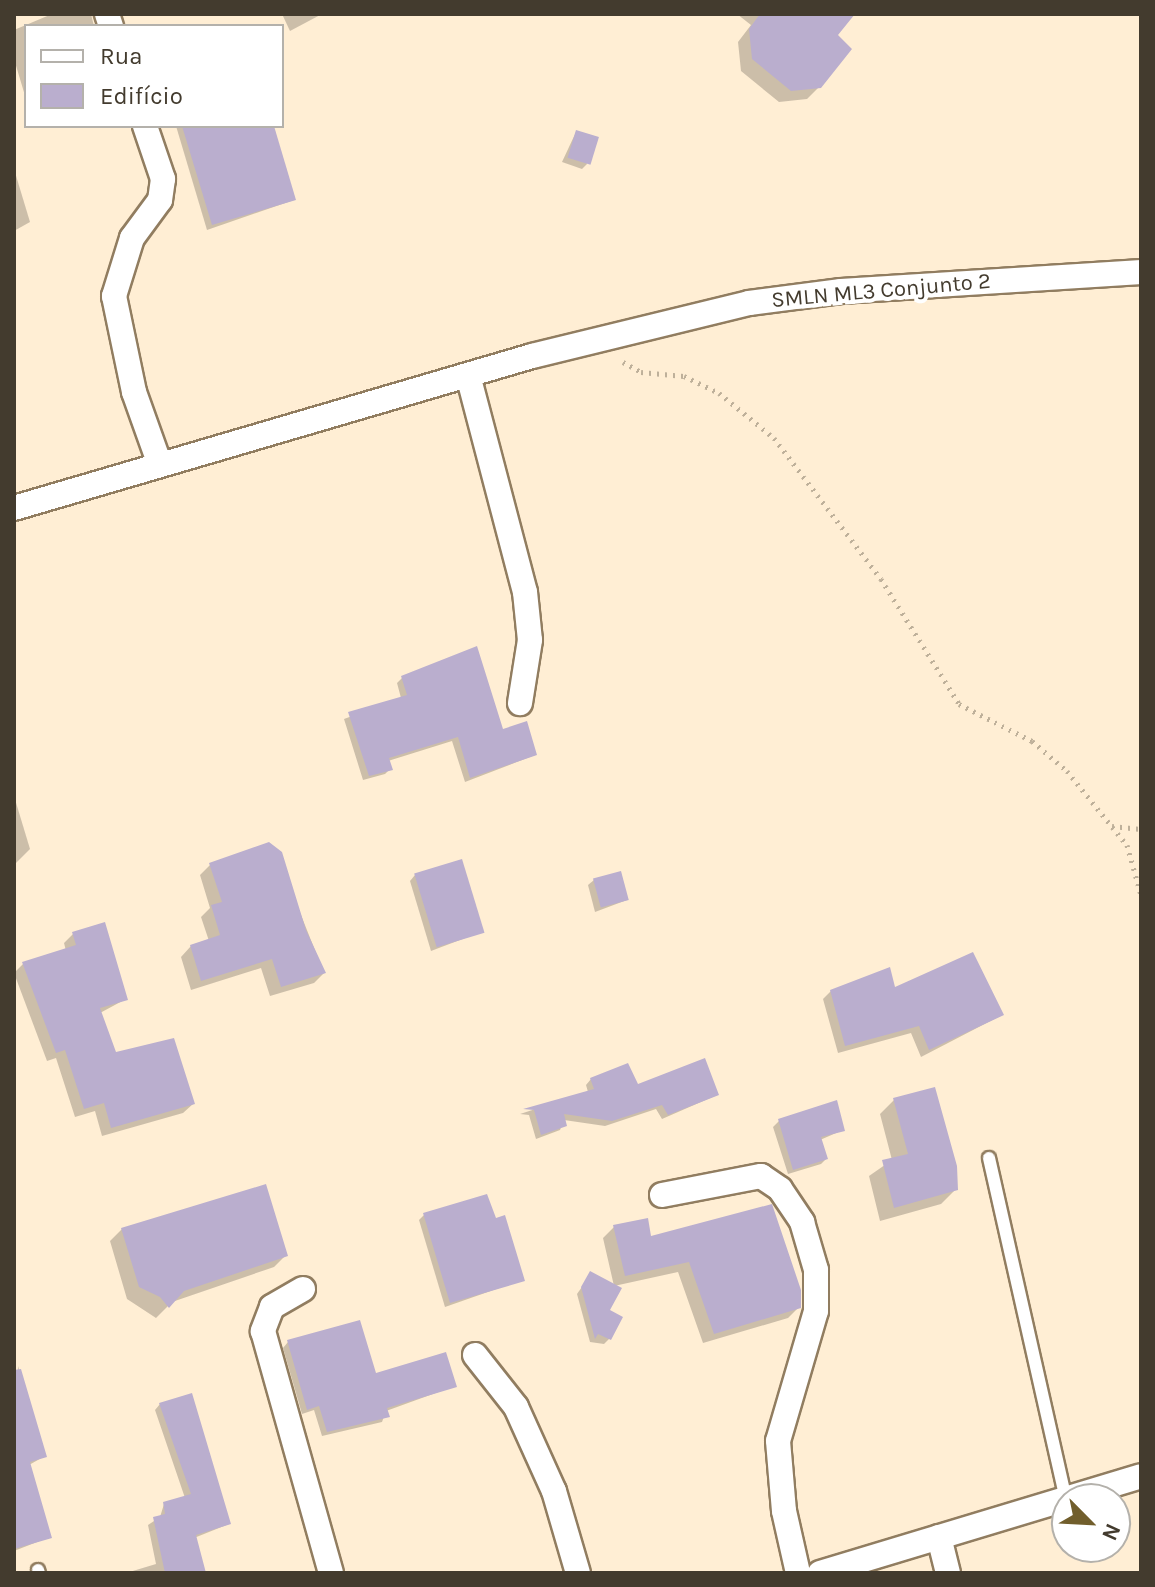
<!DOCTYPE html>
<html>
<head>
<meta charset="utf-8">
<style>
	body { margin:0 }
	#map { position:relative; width:1155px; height:1587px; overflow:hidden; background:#ffeed4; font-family:Karla,sans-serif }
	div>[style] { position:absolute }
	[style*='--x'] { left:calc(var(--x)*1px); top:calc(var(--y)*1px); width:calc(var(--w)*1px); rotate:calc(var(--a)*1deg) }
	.shadow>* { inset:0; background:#0003 }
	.building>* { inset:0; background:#baaece; transform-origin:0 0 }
	.path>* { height:5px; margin-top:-2.5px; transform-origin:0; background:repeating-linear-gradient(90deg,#beb09a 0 2px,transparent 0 8px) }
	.roads { filter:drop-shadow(2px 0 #917d60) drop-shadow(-2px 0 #917d60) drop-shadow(0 2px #917d60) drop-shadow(0 -2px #917d60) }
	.service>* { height:12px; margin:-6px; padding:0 6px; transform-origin:6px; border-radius:6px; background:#fff }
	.minor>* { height:24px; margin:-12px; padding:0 12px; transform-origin:12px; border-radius:12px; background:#fff }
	span { translate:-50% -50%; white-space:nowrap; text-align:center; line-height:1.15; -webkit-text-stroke:8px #fff; paint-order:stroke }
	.street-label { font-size:22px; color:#433b2e }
	.frame { position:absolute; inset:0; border:16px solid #433b2e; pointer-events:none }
	.legend { position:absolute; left:24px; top:24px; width:260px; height:104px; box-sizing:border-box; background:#fff; border:2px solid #b4b1ab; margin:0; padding:10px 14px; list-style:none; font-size:24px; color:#433b2e }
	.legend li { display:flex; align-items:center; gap:16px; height:40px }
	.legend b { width:40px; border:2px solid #b4b1ab }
	.north { position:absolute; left:1051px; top:1483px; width:80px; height:80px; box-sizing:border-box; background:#fff; border:2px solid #b4b1ab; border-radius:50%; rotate:114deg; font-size:22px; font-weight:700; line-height:32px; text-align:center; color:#433b2e }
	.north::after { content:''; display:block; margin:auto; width:28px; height:36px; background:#715e2c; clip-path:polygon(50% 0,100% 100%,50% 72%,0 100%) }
</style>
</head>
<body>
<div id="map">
	<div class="shadow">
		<i style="clip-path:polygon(52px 14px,91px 14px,94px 26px,26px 26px,26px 99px,14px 59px,14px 30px)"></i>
		<i style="clip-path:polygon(282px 14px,322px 14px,290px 31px)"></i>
		<i style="clip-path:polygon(737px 14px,841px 14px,820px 86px,807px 99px,779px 102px,741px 71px,738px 42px,751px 25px)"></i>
		<i style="clip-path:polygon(176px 126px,271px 126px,294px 200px,207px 230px)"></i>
		<i style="clip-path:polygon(576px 132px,587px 164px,582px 169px,562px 162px)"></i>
		<i style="clip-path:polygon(14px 169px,30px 222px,14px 231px)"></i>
		<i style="clip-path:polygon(402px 678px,502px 731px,535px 755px,465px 782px,452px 741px,388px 761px,390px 769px,385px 774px,363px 780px,344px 719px,401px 698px,397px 683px)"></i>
		<i style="clip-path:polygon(14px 796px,30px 849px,14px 865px)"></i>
		<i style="clip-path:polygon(274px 847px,324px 973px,314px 983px,270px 996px,261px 968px,191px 990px,181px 957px,191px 946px,209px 941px,201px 917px,210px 908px,200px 875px,211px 864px)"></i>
		<i style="clip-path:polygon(415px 875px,481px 932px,431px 951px,410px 881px)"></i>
		<i style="clip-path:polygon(594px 880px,627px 900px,595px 912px,588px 885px)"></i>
		<i style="clip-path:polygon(73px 934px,126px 999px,100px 1013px,115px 1055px,193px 1104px,183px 1113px,102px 1136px,95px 1111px,75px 1117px,56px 1058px,47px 1061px,14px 973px,23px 964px,66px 951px,64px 943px)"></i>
		<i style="clip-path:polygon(893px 990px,1002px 1015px,921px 1057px,911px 1033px,838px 1053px,823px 999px,831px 991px)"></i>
		<i style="clip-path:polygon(591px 1079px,637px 1086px,717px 1095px,662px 1119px,656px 1109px,605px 1126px,564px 1120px,560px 1130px,536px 1139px,529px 1115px,520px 1114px,588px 1092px,586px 1085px)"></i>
		<i style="clip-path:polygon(894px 1100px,956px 1189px,941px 1204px,880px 1221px,869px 1176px,892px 1160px,880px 1114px)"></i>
		<i style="clip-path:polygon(779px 1121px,843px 1130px,820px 1140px,826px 1159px,821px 1164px,788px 1174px,773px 1127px)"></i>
		<i style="clip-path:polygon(424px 1215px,522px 1280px,445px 1307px,419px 1220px)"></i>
		<i style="clip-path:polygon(614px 1227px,650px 1238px,799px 1307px,788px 1318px,703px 1343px,678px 1272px,614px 1286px,603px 1238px)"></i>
		<i style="clip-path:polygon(122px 1229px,286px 1255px,274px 1267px,172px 1302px,156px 1318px,127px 1299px,110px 1241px)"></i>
		<i style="clip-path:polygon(591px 1274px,607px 1311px,609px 1339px,604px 1344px,590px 1342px,577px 1294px)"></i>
		<i style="clip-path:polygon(288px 1342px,375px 1376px,455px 1386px,386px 1411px,382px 1422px,322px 1436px,314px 1410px,302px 1414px,283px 1348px)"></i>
		<i style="clip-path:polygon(18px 1366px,45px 1456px,29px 1465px,50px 1537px,14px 1551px)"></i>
		<i style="clip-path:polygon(160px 1404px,229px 1524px,194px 1538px,202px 1573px,126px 1573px,156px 1564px,148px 1525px,160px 1517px,164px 1504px,185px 1498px,155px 1410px)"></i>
	</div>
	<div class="building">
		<i style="clip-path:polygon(760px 14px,855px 14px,838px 35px,852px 49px,821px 88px,791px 91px,752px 59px,749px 29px)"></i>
		<i style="clip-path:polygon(182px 126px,274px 126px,296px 200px,212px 225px)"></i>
		<i style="left:576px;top:130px;width:24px;height:29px;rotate:17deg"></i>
		<i style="clip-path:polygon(477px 646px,503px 729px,527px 721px,537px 755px,470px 778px,458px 737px,389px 758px,393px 770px,369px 776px,348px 712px,407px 695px,401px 676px)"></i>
		<i style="clip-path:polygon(269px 842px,282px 852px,306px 930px,326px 973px,281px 987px,272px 959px,201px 981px,190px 945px,220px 935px,211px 905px,222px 902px,209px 863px)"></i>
		<i style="left:462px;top:859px;width:77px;height:50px;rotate:73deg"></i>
		<i style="left:621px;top:871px;width:30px;height:29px;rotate:75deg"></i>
		<i style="clip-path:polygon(105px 922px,128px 1000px,100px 1008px,116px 1052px,174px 1038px,195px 1104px,111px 1128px,104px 1103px,84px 1109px,65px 1050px,56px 1053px,22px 962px,76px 945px,72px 932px)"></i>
		<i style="clip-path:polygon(973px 952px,1004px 1015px,929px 1050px,919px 1026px,845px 1046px,830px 990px,890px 967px,895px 987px)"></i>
		<i style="clip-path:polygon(705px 1058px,719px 1095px,668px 1115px,662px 1105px,612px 1121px,564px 1114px,567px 1126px,541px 1135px,534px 1110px,523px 1109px,594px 1089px,590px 1078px,628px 1063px,638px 1084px)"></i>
		<i style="clip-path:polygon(935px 1087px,957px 1166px,958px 1190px,894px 1208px,882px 1160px,908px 1154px,893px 1098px)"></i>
		<i style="clip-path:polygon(837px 1100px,845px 1131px,821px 1137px,828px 1159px,793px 1170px,778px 1119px)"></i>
		<i style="clip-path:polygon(266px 1184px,288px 1256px,184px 1291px,169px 1308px,160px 1297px,139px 1287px,121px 1228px)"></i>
		<i style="clip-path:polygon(487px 1194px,496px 1218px,505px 1215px,525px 1281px,450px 1303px,423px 1213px)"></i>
		<i style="clip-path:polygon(772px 1204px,801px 1290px,801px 1308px,714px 1334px,689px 1262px,625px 1276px,613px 1225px,648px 1218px,651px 1236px)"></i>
		<i style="clip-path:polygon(590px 1271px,622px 1288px,610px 1310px,623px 1317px,611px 1340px,598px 1334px,595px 1339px,581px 1287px)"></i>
		<i style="clip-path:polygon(360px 1320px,376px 1373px,446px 1352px,457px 1387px,387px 1408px,390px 1417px,327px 1432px,319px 1406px,307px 1410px,287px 1340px)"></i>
		<i style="clip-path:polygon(21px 1369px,47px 1457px,30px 1462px,52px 1538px,14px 1549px,14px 1370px)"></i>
		<i style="clip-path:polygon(192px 1393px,231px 1524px,196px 1535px,206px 1573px,165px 1573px,153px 1517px,165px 1514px,163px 1502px,191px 1494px,159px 1403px)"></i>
	</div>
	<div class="path">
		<i style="--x:623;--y:362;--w:21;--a:29"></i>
		<i style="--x:641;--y:372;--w:43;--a:5.3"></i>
		<i style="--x:684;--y:376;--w:39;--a:26"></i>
		<i style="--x:719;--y:393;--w:71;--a:39.3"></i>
		<i style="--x:774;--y:438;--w:177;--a:52.8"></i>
		<i style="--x:881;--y:579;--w:147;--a:58"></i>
		<i style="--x:959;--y:704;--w:82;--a:26.9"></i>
		<i style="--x:1032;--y:741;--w:46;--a:40.6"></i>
		<i style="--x:1067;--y:771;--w:95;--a:51"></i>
		<i style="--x:1127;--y:845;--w:52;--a:74.4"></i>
		<i style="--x:1112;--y:826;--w:29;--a:6"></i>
	</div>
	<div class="roads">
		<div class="service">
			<i style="--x:989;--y:1158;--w:350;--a:77.3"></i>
			<i style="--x:38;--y:1570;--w:3;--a:72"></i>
		</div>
		<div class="minor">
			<i style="--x:107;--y:14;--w:13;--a:72"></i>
			<i style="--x:145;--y:126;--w:56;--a:71.2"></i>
			<i style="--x:163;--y:179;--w:21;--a:98"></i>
			<i style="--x:160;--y:200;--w:47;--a:126.4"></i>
			<i style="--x:132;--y:238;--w:61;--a:107.2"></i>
			<i style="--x:114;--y:296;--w:98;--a:78.2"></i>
			<i style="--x:134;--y:392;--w:77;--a:70.4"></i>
			<i style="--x:468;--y:375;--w:224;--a:75.3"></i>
			<i style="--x:525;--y:592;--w:48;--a:84.1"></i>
			<i style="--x:530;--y:640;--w:64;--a:99"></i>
			<i style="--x:14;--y:508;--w:540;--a:-16.35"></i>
			<i style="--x:532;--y:356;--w:223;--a:-13.7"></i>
			<i style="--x:749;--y:303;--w:93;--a:-7.4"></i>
			<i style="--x:841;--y:291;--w:301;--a:-3.6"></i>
			<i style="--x:662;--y:1195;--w:101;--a:-10.9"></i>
			<i style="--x:761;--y:1176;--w:23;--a:34"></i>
			<i style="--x:780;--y:1189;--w:40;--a:56"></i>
			<i style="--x:802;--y:1222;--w:50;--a:73.7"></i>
			<i style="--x:816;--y:1270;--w:41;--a:90"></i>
			<i style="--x:816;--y:1311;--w:135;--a:106.3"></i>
			<i style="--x:778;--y:1441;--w:70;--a:85.1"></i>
			<i style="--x:784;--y:1511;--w:64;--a:77.3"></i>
			<i style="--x:303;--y:1289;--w:36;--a:150"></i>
			<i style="--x:272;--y:1307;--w:26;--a:111"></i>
			<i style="--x:263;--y:1331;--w:251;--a:74.3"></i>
			<i style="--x:475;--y:1355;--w:66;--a:51.7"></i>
			<i style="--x:516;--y:1407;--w:92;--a:65.7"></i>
			<i style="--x:554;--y:1491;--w:85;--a:73.7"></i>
			<i style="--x:939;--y:1537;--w:37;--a:76"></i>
			<i style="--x:820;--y:1573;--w:335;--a:-16.8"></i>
		</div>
	</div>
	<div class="street-label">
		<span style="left:881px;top:291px;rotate:-5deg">SMLN ML3 Conjunto 2</span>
	</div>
	<div class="frame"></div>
	<ul class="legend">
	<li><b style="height:10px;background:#fff"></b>Rua</li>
	<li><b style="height:22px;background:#baaece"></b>Edifício</li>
	</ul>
	<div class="north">N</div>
</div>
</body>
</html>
